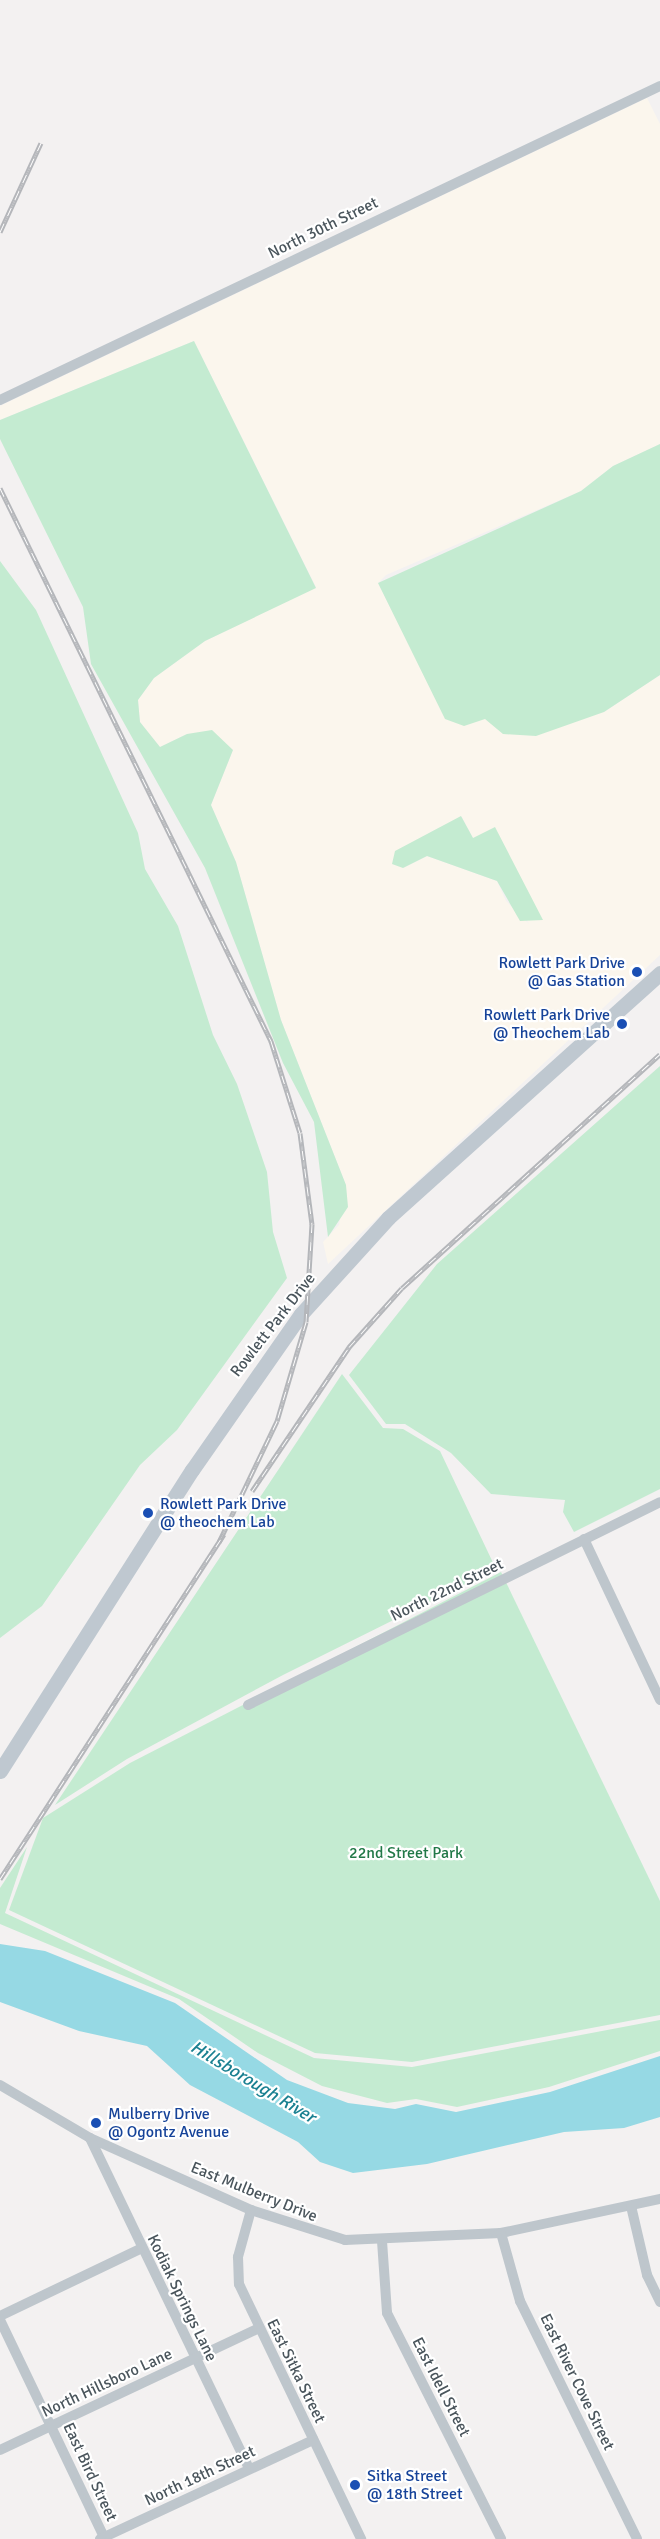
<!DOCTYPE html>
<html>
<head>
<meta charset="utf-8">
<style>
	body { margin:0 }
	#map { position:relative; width:660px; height:2539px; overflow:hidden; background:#f3f1f1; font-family:Signika,sans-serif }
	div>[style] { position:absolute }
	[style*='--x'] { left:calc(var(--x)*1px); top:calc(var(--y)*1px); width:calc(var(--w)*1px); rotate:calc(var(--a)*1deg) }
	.commercial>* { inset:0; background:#fbf6ed }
	.green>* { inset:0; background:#c4ebd1 }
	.water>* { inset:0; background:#96d9e4 }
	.street>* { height:10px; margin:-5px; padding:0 5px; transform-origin:5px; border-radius:5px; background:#bec6cc }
	.secondary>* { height:15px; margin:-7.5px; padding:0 7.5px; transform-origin:7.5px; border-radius:7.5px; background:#bfc8d0 }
	.rail>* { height:5px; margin-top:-2.5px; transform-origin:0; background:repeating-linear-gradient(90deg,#fff 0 9px,#b4b6ba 0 18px); box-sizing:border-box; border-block:2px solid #b4b6ba }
	.dots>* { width:16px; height:16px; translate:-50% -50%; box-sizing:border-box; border:3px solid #fff; border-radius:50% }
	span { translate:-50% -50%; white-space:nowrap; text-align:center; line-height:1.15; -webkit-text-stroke:4.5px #fff; paint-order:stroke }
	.street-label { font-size:16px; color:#4a555c }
	.transit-label { font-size:16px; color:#164399 }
	.right { translate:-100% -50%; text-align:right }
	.left { translate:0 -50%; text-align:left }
	.park-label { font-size:16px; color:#217847 }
	.water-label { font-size:18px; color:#1a8091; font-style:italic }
</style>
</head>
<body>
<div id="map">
	<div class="commercial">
		<i style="clip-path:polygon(evenodd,647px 98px,660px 124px,660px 444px,613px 466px,581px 491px,386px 575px,378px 583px,430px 686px,485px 719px,604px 712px,660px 675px,660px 955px,328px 1264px,323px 1242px,339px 1225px,346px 1185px,281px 1020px,236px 862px,211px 805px,233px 750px,187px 734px,160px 747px,140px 722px,138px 700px,154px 678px,205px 641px,316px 587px,194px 341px,0 420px,0 406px,647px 98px,462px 817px,473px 838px,529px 924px,506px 901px,497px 881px,427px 856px,403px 868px,431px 832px,462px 817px)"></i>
	</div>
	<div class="green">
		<i style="clip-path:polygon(194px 341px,316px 588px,205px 641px,154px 678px,138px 700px,140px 722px,160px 747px,187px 734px,212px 730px,233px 750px,211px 805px,236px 862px,281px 1020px,346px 1185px,348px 1207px,328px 1237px,314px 1122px,283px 1063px,205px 868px,91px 664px,83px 607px,0 439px,0 420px)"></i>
		<i style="clip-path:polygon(660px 444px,660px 675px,604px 712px,536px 736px,503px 734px,485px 719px,464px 726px,445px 719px,378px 583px,581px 491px,613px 466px)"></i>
		<i style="clip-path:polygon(0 561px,36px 610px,138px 833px,145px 869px,178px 926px,213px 1035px,237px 1084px,267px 1172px,273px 1232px,287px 1278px,177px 1430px,140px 1465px,42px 1606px,0 1638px)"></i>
		<i style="clip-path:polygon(461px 816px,473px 838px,495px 827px,543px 920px,520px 921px,497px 881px,427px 856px,403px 868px,392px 864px,395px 851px)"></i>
		<i style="clip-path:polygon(660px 1066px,660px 1489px,574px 1532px,563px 1512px,565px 1500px,491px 1494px,451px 1453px,405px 1424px,386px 1424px,349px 1375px,437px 1264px)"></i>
		<i style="clip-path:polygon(342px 1374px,383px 1428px,403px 1429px,440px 1451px,496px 1569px,283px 1675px,127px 1759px,55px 1805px)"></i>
		<i style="clip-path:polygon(501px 1572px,660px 1901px,660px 2015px,412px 2062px,315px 2053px,9px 1910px,43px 1818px,130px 1763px)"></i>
		<i style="clip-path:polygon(27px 1847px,5px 1913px,314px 2058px,412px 2067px,660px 2020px,660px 2051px,549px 2087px,457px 2107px,416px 2099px,387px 2103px,322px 2086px,258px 2053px,179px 1999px,0 1924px,0 1888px)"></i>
	</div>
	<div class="water">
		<i style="clip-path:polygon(0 1944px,45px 1951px,175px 2003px,287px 2080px,348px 2103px,395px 2109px,416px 2104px,456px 2112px,550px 2092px,660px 2056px,660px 2117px,624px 2128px,564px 2132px,427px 2164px,353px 2173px,320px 2162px,298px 2142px,190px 2085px,147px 2046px,79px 2031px,0 2002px)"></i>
	</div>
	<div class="street">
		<i style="--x:0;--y:400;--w:731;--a:-25.44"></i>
		<i style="--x:584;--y:1539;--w:178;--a:64.7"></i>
		<i style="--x:248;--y:1705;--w:459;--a:-26.2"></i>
		<i style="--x:0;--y:2085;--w:104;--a:30.5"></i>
		<i style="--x:90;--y:2138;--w:176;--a:24.1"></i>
		<i style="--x:251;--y:2210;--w:99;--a:17.7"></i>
		<i style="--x:345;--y:2240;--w:156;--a:-2.6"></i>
		<i style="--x:501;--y:2233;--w:163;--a:-12.1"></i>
		<i style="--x:90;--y:2138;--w:367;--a:64.3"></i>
		<i style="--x:631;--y:2206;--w:71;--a:76.9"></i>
		<i style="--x:647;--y:2275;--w:30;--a:64"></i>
		<i style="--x:251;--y:2210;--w:49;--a:105.5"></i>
		<i style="--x:238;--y:2257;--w:27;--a:88"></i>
		<i style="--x:239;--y:2284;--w:283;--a:64.4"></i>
		<i style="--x:501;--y:2233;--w:71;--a:74.4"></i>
		<i style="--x:520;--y:2301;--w:265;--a:63.8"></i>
		<i style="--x:382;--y:2241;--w:72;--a:86"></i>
		<i style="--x:387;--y:2313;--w:253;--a:63.2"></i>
		<i style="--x:0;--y:2316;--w:157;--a:-25.6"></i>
		<i style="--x:0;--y:2320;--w:243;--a:64.4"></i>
		<i style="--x:0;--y:2450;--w:286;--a:-25.2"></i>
		<i style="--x:100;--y:2539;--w:235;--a:-24.9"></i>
	</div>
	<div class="secondary">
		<i style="--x:0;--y:1771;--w:357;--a:-57.5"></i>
		<i style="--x:192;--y:1470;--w:190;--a:-55.1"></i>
		<i style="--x:301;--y:1314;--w:130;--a:-47.8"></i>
		<i style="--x:388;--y:1218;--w:366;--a:-42"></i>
	</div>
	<div class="rail">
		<i style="--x:0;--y:232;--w:98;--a:-65.3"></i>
		<i style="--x:0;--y:488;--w:616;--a:63.89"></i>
		<i style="--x:271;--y:1041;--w:96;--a:72.5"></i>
		<i style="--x:300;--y:1133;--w:92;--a:82.5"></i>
		<i style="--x:312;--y:1224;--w:98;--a:93.5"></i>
		<i style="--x:306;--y:1322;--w:103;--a:106.3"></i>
		<i style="--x:277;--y:1421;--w:134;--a:115.6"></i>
		<i style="--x:252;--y:1491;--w:174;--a:-56"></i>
		<i style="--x:349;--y:1347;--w:79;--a:-48.1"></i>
		<i style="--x:402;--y:1288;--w:348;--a:-42.2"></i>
		<i style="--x:0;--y:1879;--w:411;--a:-57"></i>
	</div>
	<div class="dots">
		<i style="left:637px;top:972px;background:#1a4fb4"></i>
		<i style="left:622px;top:1024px;background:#1a4fb4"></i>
		<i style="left:148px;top:1513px;background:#1a4fb4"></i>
		<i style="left:96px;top:2123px;background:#1a4fb4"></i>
		<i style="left:355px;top:2485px;background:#1a4fb4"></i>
	</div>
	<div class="street-label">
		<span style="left:323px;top:228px;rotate:-26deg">North 30th Street</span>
		<span style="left:273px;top:1325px;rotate:-52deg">Rowlett Park Drive</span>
		<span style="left:447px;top:1590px;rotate:-26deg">North 22nd Street</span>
		<span style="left:254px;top:2192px;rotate:22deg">East Mulberry Drive</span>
		<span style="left:182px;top:2298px;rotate:64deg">Kodiak Springs Lane</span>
		<span style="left:296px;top:2371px;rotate:64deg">East Sitka Street</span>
		<span style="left:577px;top:2382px;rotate:64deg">East River Cove Street</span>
		<span style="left:107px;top:2383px;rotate:-25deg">North Hillsboro Lane</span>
		<span style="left:441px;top:2387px;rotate:63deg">East Idell Street</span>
		<span style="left:90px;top:2472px;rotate:65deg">East Bird Street</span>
		<span style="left:200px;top:2476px;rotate:-25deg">North 18th Street</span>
	</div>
	<div class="transit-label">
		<span class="right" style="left:625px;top:972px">Rowlett Park Drive<br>@ Gas Station</span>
		<span class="right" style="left:610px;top:1024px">Rowlett Park Drive<br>@ Theochem Lab</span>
		<span class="left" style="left:160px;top:1513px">Rowlett Park Drive<br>@ theochem Lab</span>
		<span class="left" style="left:108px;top:2123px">Mulberry Drive<br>@ Ogontz Avenue</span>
		<span class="left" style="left:367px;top:2485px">Sitka Street<br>@ 18th Street</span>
	</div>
	<div class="park-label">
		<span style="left:406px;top:1853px">22nd Street Park</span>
	</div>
	<div class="water-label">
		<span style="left:253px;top:2082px;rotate:31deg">Hillsborough River</span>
	</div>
</div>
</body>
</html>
